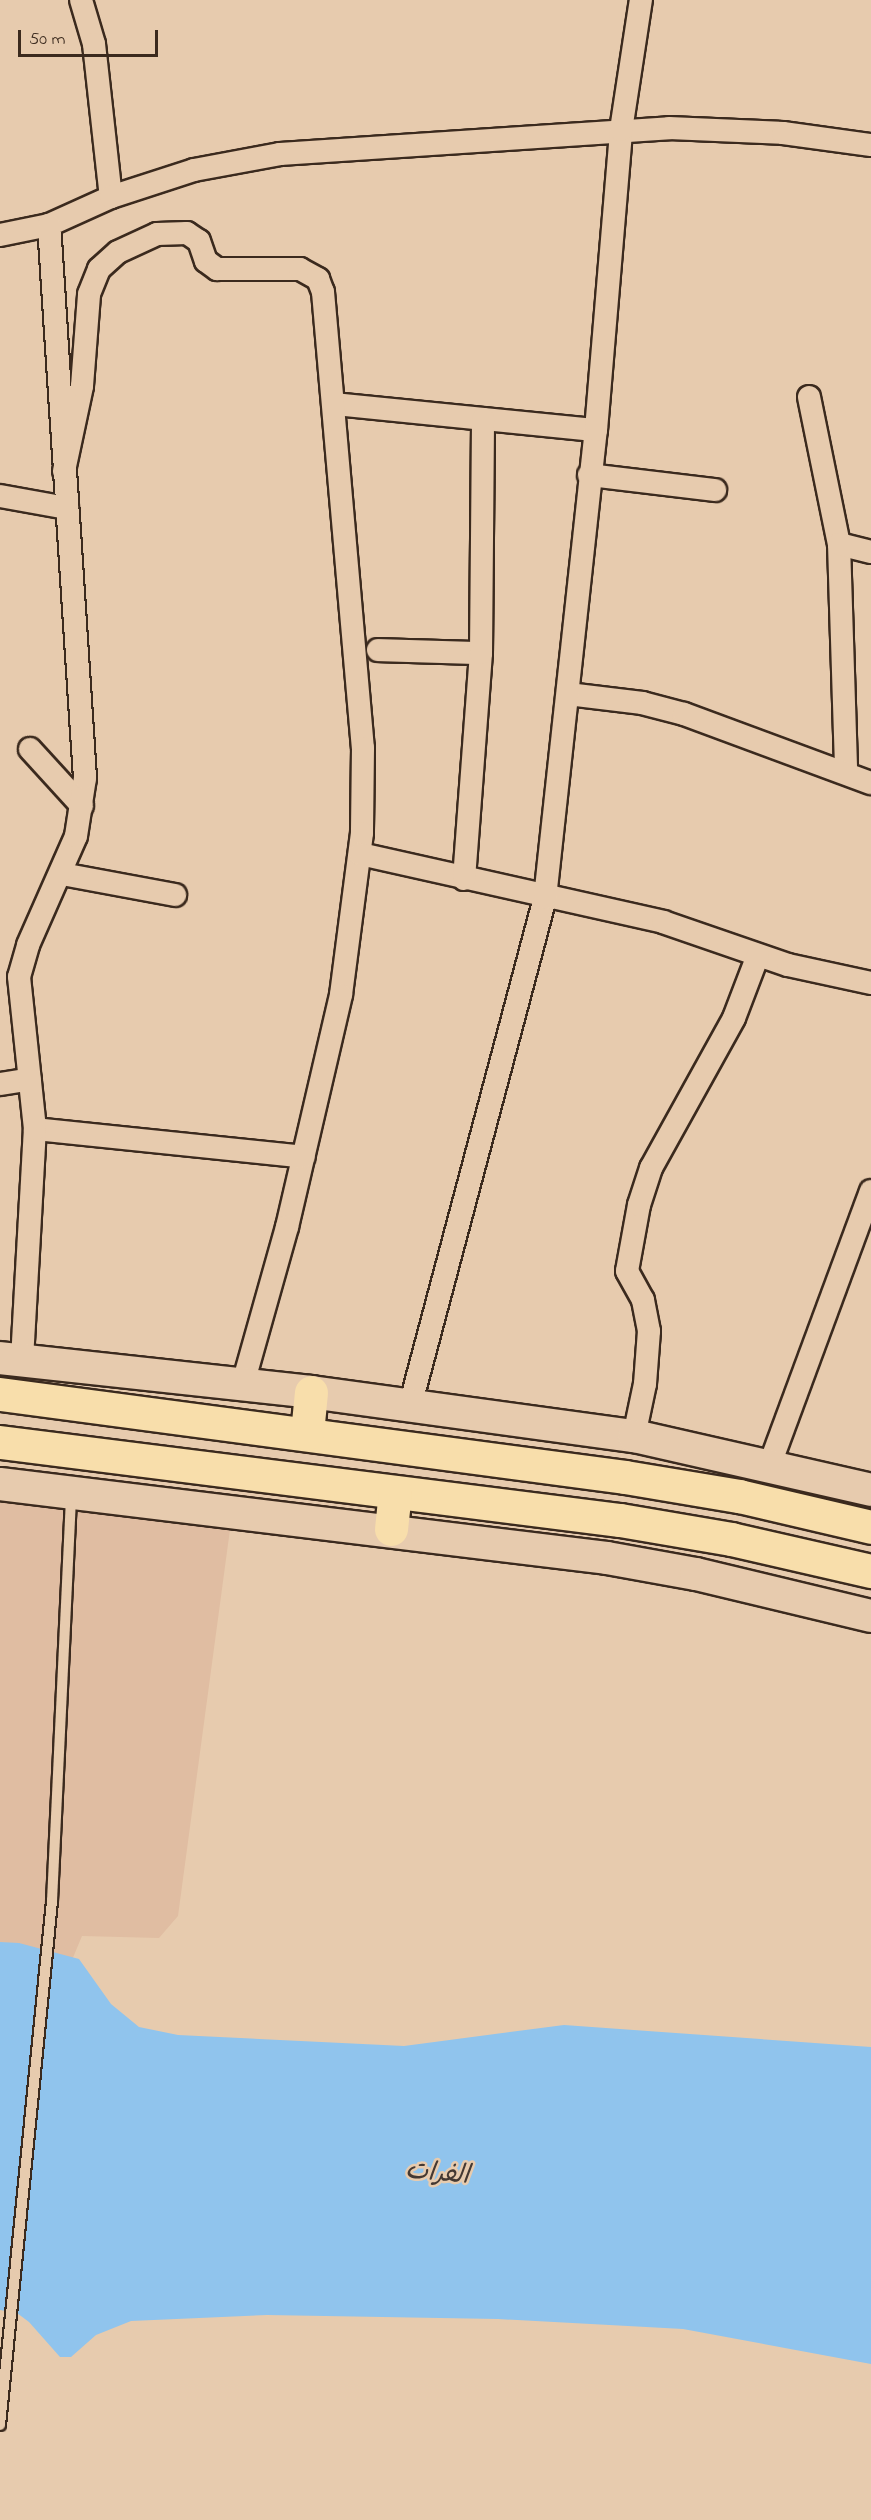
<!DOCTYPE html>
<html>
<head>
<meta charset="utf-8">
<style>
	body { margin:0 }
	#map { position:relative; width:871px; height:2520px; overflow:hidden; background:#e7cbae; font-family:"Indie Flower","Playpen Sans Arabic",sans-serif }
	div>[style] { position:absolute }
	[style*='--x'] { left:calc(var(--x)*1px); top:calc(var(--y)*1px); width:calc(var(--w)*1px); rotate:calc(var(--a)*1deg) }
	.built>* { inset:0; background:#e0bda2 }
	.water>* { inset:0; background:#90c4ed }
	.roads { filter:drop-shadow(2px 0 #3b2a1e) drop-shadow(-2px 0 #3b2a1e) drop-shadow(0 2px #3b2a1e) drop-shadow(0 -2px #3b2a1e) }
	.lane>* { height:10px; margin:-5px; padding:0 5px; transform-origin:5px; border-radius:5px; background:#e7cbae }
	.street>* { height:22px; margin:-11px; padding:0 11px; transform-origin:11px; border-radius:11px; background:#e7cbae }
	.secondary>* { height:32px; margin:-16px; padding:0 16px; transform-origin:16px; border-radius:16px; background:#e7cbae }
	.highway>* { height:33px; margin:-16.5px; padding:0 16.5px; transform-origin:16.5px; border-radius:16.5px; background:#f8deab }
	span { translate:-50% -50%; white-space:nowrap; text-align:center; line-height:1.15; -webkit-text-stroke:5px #e7cbae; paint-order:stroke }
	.water-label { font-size:26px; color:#443933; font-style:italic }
	.scale { position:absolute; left:18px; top:30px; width:140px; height:27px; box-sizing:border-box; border:3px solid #3b2a1e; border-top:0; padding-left:8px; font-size:18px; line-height:21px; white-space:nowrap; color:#3b2a1e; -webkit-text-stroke:4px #e7cbae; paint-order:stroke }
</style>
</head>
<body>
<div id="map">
	<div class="built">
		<i style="clip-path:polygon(0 1494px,231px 1522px,178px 1916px,159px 1938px,82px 1936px,67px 1972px,0 1964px)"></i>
	</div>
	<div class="water">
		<i style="clip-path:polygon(0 1942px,19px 1943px,79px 1959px,111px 2004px,139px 2027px,178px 2035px,404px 2046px,564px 2025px,871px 2047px,871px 2364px,683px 2329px,498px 2319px,267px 2315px,131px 2321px,96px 2335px,71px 2357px,60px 2357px,29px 2322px,17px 2313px,0 2310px)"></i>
	</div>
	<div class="roads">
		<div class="lane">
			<i style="--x:0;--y:2425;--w:527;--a:-84.33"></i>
			<i style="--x:52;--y:1901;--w:405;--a:-87.3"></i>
		</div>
		<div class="street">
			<i style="--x:81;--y:0;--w:46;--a:73.5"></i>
			<i style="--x:94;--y:44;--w:154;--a:83.7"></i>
			<i style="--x:0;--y:235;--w:50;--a:-11.5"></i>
			<i style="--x:49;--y:225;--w:68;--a:-24.3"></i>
			<i style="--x:111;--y:197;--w:87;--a:-18"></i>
			<i style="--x:194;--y:170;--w:87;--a:-10.5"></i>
			<i style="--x:280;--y:154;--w:390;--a:-3.8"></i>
			<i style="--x:669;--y:128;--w:114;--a:2.5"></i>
			<i style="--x:783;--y:133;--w:89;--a:7.8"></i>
			<i style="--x:809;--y:397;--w:150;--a:78.5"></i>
			<i style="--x:839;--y:544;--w:228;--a:88.2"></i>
			<i style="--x:334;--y:404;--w:263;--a:5.7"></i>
			<i style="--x:64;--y:471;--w:87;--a:-78"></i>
			<i style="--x:82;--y:386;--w:92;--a:-85.6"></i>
			<i style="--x:89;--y:294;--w:27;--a:-68"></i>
			<i style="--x:99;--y:269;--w:25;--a:-42"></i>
			<i style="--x:118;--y:252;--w:43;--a:-24.8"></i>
			<i style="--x:157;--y:234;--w:30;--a:-2"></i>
			<i style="--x:187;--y:233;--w:14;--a:34"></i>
			<i style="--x:199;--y:241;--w:21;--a:71"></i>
			<i style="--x:206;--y:261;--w:14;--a:36"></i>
			<i style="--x:217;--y:269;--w:83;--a:0"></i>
			<i style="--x:300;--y:269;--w:21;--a:29"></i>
			<i style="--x:318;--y:279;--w:14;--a:69"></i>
			<i style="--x:323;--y:292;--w:458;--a:85"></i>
			<i style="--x:363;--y:748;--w:85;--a:90.7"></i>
			<i style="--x:362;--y:833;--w:163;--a:97.4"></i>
			<i style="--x:341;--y:995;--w:238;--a:103.1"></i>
			<i style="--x:287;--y:1227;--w:163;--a:105.7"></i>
			<i style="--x:589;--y:475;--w:127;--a:6.8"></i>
			<i style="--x:0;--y:496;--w:68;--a:10.2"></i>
			<i style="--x:839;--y:544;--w:33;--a:14"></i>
			<i style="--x:378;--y:650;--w:103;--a:1.7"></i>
			<i style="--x:568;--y:694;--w:75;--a:6.9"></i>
			<i style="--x:642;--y:703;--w:43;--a:14.7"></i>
			<i style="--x:684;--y:714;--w:199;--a:20.3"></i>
			<i style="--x:30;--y:749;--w:77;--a:47.6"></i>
			<i style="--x:360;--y:854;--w:311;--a:12.6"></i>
			<i style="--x:663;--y:922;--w:132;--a:19"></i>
			<i style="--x:788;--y:965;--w:85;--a:12.2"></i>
			<i style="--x:62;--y:874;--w:115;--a:10.5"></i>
			<i style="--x:464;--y:879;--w:227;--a:-85.7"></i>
			<i style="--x:481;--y:653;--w:234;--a:-89.5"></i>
			<i style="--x:0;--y:1084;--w:30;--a:-9"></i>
			<i style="--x:35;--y:1129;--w:270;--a:5.9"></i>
			<i style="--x:22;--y:1360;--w:231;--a:-86.8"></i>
			<i style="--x:35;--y:1129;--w:153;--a:-96"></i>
			<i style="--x:19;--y:977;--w:33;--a:-74"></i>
			<i style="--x:28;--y:945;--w:119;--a:-66.2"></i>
			<i style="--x:76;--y:836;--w:59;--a:-81.2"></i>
			<i style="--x:85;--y:778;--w:554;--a:-93.72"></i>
			<i style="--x:410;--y:1406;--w:526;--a:-75.12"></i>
			<i style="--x:545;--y:898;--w:471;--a:-83.8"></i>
			<i style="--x:596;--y:430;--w:301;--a:-85.2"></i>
			<i style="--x:621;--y:130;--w:132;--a:-81.3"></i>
			<i style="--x:634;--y:1436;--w:53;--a:-78.1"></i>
			<i style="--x:645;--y:1384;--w:53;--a:-85.7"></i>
			<i style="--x:649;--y:1331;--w:32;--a:-101"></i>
			<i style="--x:643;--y:1300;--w:33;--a:-119"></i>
			<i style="--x:627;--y:1271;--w:67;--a:-79.7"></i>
			<i style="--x:639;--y:1205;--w:39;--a:-72"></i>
			<i style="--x:651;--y:1168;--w:171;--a:-61"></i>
			<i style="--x:734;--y:1018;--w:67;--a:-69.1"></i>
			<i style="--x:770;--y:1464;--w:291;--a:-69.7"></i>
		</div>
		<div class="secondary">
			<i style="--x:0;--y:1358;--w:313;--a:6.2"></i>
			<i style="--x:311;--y:1392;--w:326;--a:7.8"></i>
			<i style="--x:634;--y:1436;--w:243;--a:12.8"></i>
			<i style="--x:0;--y:1484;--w:611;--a:6.95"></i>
			<i style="--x:607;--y:1558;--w:90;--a:10.2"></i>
			<i style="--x:696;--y:1574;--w:180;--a:13.5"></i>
		</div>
		<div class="highway">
			<i style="--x:0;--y:1394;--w:630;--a:7.56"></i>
			<i style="--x:625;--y:1477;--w:116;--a:9.5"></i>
			<i style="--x:739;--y:1496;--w:136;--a:13.2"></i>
			<i style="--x:307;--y:1433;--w:41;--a:-84.4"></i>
			<i style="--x:0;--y:1442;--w:625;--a:7.17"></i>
			<i style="--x:620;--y:1520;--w:113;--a:9.7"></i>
			<i style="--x:731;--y:1539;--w:144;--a:12.9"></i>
			<i style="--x:391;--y:1529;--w:37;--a:-84"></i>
		</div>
	</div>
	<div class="water-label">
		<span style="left:437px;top:2175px;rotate:5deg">الفرات</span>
	</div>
	<div class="scale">50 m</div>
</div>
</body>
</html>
